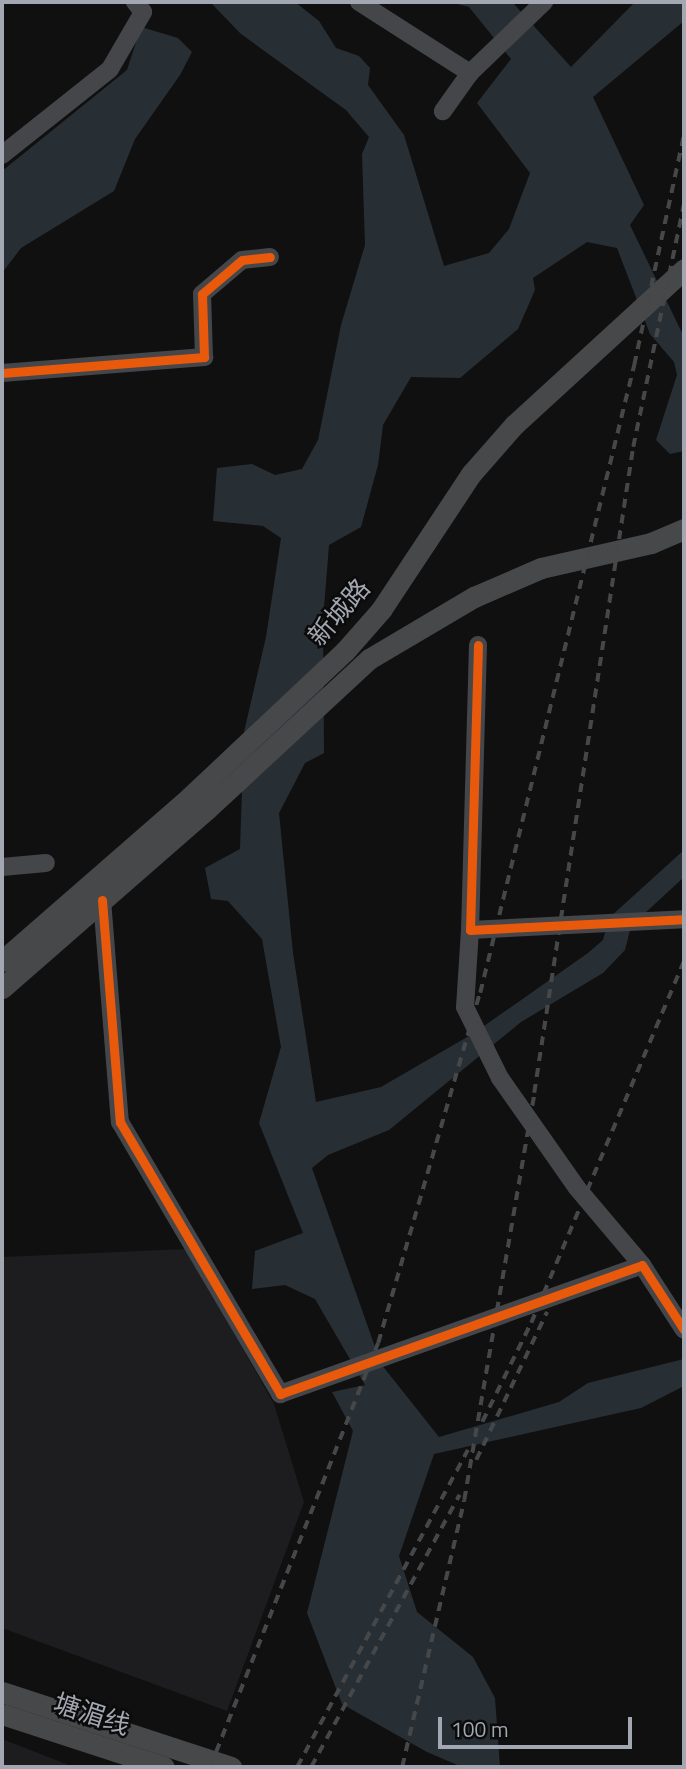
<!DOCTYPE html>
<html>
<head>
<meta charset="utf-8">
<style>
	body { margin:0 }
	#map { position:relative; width:686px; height:1769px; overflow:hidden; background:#101011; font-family:"Titillium Web","Noto Sans SC",sans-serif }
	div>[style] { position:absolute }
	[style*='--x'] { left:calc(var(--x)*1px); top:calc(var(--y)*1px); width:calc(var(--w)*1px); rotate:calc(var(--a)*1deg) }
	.built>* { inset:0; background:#1d1d1f }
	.water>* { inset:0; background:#282f34 }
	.minor>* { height:18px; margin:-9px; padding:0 9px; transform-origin:9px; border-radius:9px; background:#444649 }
	.major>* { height:21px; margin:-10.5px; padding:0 10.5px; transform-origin:10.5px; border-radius:10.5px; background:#47484a }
	.rail>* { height:3.5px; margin-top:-1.75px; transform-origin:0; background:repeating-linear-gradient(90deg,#464749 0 9px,transparent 0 16px) }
	.cycleway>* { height:9px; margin:-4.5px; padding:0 4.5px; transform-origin:4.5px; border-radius:4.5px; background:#e8590c }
	span { translate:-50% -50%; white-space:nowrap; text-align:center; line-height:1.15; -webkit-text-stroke:5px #0b0b0c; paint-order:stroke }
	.street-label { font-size:26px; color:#a2a7b1 }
	.frame { position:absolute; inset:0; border:4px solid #a2a7b1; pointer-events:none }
	.scale { position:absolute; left:438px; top:1717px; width:194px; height:32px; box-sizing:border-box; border:4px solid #a2a7b1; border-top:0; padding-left:9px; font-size:21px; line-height:24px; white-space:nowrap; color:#a2a7b1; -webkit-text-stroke:5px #0b0b0c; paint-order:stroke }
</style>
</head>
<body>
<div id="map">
	<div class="built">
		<i style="clip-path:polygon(187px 1249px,274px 1404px,304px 1502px,227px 1711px,2px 1628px,2px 1257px)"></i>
		<i style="clip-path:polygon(2px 1739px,74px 1767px,2px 1767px)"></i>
	</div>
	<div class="water">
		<i style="clip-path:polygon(210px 2px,295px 2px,319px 21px,336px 48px,359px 56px,370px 68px,368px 85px,404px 135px,444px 266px,489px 253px,509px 229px,530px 173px,477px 103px,511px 59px,469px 7px,450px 2px,513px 3px,571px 67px,635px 2px,684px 2px,684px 21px,593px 97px,644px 205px,630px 225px,684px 337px,684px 451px,670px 454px,656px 440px,677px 375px,674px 362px,650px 334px,617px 248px,587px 242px,533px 278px,535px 290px,518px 329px,460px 378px,411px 377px,383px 425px,378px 465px,361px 527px,329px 545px,323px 620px,324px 753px,305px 763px,279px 813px,293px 953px,316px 1102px,381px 1087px,474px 1033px,588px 953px,603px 940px,609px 918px,684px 850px,684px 877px,631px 926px,625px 950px,603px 973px,521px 1022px,389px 1130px,328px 1155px,312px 1168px,381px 1364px,439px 1437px,559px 1402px,588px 1383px,684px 1359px,684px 1386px,641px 1408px,434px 1454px,399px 1556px,417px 1612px,473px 1657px,495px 1698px,500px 1767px,462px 1767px,427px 1752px,342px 1704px,307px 1613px,353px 1431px,332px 1392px,365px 1385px,315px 1299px,285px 1285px,252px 1289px,255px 1251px,303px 1233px,259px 1123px,281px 1047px,262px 939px,228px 901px,211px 899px,205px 868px,240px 849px,244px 732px,266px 637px,281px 538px,263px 526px,213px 521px,217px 468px,252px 464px,275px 475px,302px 469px,318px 440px,341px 325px,365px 245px,362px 154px,369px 137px,346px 110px,241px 34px)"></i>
		<i style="clip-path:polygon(141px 27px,178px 38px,192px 52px,180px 75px,135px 139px,114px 191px,21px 248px,2px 273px,2px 171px,127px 70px)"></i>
	</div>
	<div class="minor">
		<i style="--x:359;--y:2;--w:132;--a:32.6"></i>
		<i style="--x:470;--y:73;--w:47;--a:125.4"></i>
		<i style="--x:470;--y:73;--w:103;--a:-43.8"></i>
		<i style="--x:2;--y:155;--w:138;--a:-38.5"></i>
		<i style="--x:110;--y:69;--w:66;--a:-59.9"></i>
		<i style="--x:143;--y:12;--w:13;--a:-129"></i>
		<i style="--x:2;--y:373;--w:203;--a:-4.5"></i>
		<i style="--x:204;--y:357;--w:63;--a:-91.8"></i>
		<i style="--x:202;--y:294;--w:52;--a:-40.4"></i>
		<i style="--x:242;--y:260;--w:28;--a:-6"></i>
		<i style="--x:478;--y:645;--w:285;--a:91.6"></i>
		<i style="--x:470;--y:930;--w:214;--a:-2.9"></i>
		<i style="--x:2;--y:867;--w:44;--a:-5.2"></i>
		<i style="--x:102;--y:900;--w:223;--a:85.4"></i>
		<i style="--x:120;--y:1122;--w:316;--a:59.5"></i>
		<i style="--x:280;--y:1394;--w:384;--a:-19.6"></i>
		<i style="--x:642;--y:1265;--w:77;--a:57.1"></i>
		<i style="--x:470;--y:930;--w:77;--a:93.7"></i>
		<i style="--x:465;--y:1007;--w:79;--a:63.8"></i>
		<i style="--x:500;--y:1078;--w:134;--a:55"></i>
		<i style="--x:577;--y:1188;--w:101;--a:49.8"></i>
	</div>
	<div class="major">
		<i style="--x:2;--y:961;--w:249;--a:-41.1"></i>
		<i style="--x:190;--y:797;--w:213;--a:-43.3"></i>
		<i style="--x:345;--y:651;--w:55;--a:-48.7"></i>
		<i style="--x:381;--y:610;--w:163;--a:-56.5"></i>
		<i style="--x:471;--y:474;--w:65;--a:-48.7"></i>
		<i style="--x:514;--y:425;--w:231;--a:-42.5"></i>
		<i style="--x:2;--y:988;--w:272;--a:-41.1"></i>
		<i style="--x:207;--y:809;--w:221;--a:-42.8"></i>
		<i style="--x:369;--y:659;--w:122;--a:-30.6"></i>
		<i style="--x:474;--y:597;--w:73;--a:-23.4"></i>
		<i style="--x:541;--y:568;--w:113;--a:-12.8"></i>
		<i style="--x:651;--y:543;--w:36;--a:-23"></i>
		<i style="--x:2;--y:1692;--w:241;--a:18.1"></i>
		<i style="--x:2;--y:1714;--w:170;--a:18.1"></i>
	</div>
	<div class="rail">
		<i style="--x:482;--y:1422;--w:110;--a:-63.7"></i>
		<i style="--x:531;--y:1323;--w:393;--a:-67.1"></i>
		<i style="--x:476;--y:1460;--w:164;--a:-64.4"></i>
		<i style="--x:210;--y:1767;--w:456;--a:-68.4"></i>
		<i style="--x:378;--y:1343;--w:365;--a:-73.8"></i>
		<i style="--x:480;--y:993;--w:647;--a:-76.22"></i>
		<i style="--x:634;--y:365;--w:236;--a:-77.8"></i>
		<i style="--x:297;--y:1767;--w:360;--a:-61.7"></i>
		<i style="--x:311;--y:1767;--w:310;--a:-61.4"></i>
		<i style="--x:402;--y:1767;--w:274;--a:-76.9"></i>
		<i style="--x:464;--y:1500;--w:413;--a:-80.2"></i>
		<i style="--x:534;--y:1093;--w:654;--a:-81.29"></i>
		<i style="--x:633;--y:447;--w:249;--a:-78.2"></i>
	</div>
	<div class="cycleway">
		<i style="--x:2;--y:373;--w:203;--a:-4.5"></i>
		<i style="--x:204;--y:357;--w:63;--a:-91.8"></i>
		<i style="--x:202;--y:294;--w:52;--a:-40.4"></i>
		<i style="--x:242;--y:260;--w:28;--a:-6"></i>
		<i style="--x:478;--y:645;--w:285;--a:91.6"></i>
		<i style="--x:470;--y:930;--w:214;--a:-2.9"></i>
		<i style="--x:102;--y:900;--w:223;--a:85.4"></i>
		<i style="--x:120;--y:1122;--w:316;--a:59.5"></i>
		<i style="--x:280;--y:1394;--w:384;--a:-19.6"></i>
		<i style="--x:642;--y:1265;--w:77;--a:57.1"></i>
	</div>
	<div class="street-label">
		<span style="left:339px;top:612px;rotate:-49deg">新城路</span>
		<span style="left:92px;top:1714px;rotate:18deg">塘湄线</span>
	</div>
	<div class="frame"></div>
	<div class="scale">100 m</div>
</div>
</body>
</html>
